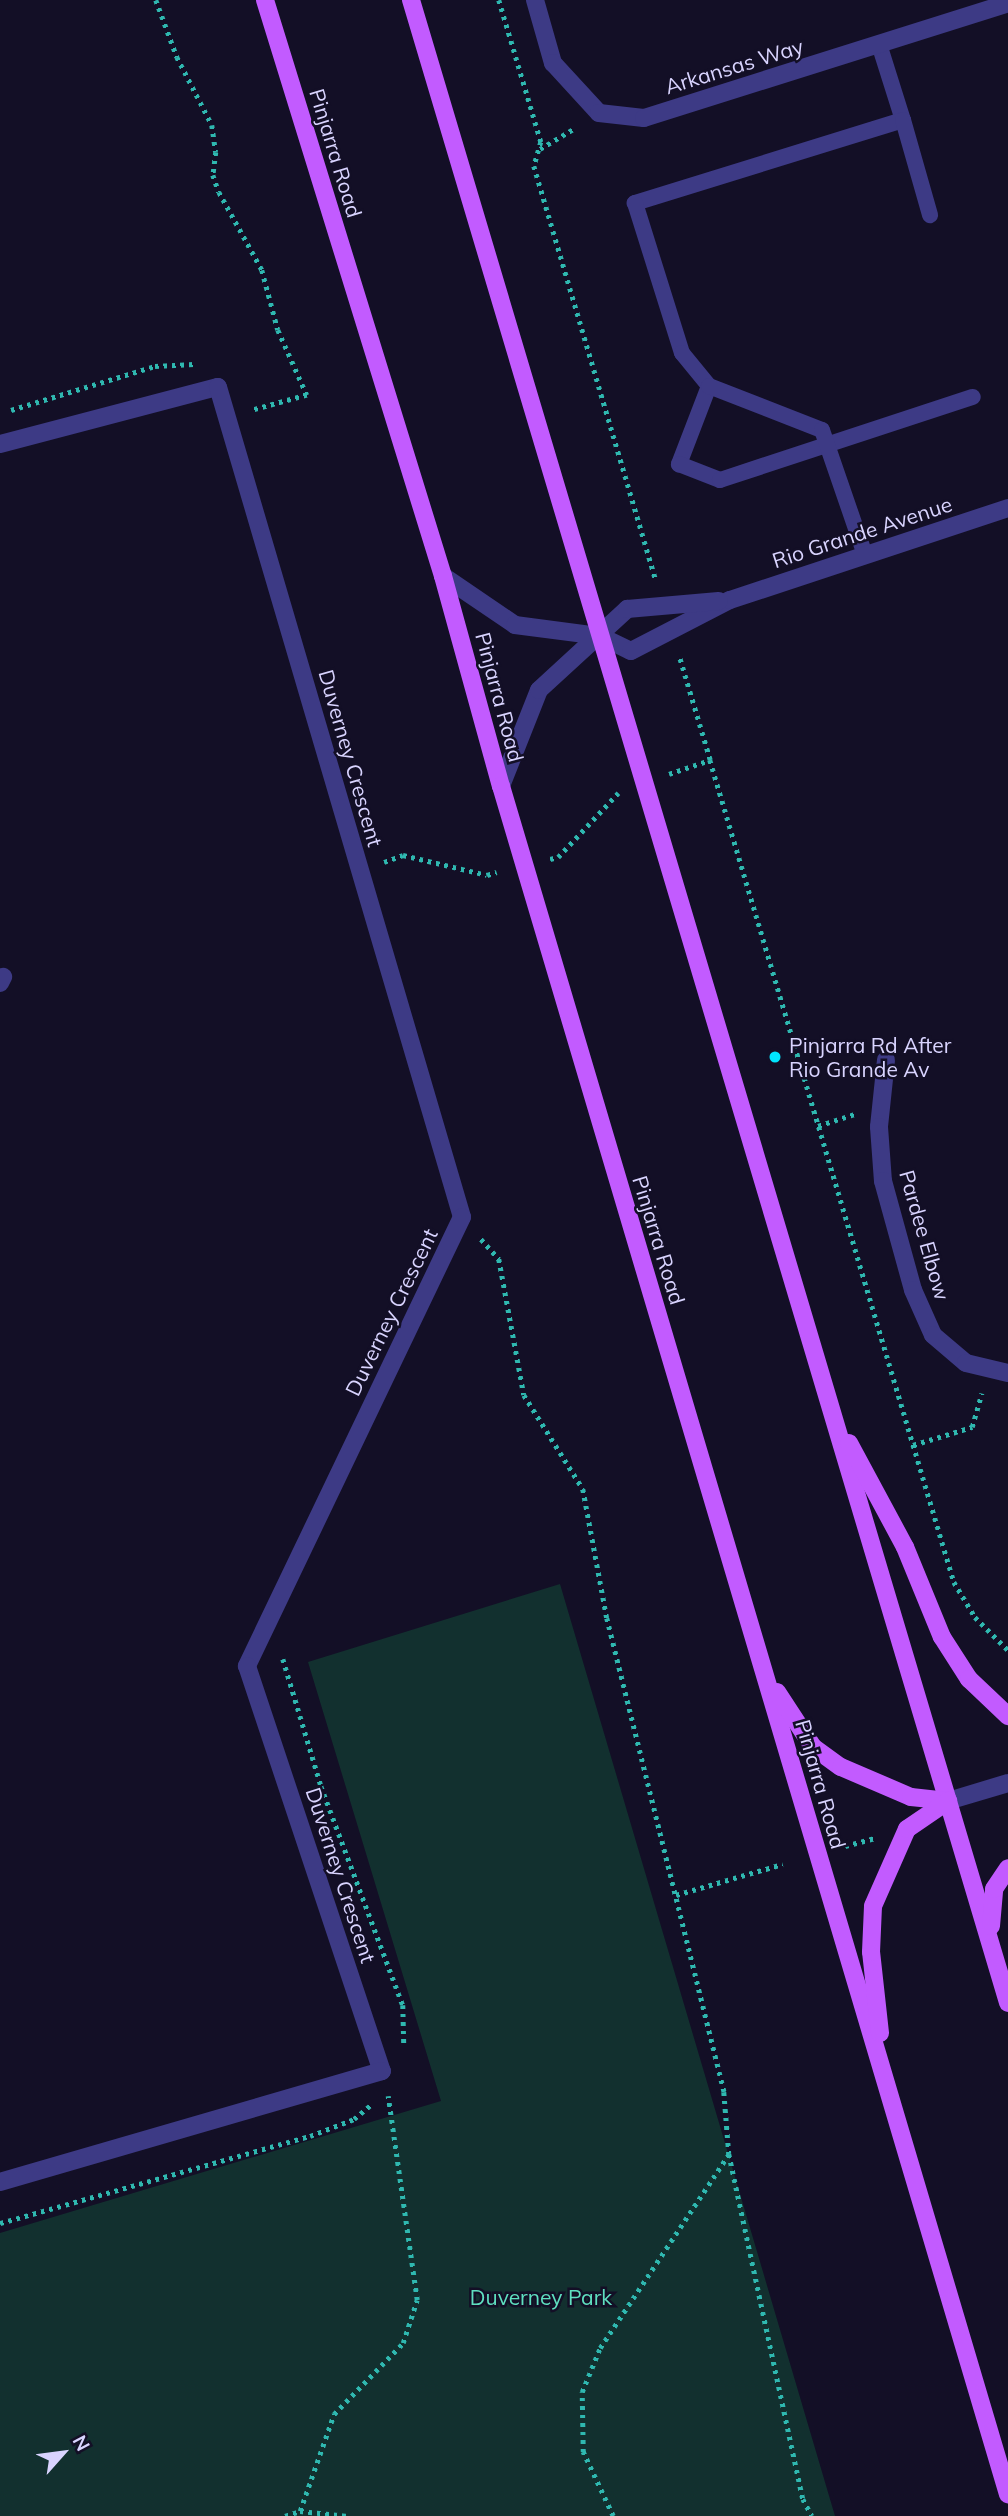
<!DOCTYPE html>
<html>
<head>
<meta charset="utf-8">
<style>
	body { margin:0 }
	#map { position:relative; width:1008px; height:2516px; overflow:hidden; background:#130f26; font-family:Mulish,sans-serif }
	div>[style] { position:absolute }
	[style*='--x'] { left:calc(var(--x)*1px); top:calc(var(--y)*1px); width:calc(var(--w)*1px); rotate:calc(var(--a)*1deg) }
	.green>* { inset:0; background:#12302f }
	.path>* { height:4.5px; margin-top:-2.25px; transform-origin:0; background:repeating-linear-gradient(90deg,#2fb8b0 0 3.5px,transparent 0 8.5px) }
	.service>* { height:16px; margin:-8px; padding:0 8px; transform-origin:8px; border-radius:8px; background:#3d3a85 }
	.minor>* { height:18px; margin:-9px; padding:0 9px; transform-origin:9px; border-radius:9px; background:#3d3a85 }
	.primary>* { height:18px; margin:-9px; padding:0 9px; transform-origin:9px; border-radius:9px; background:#c25bff }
	.dots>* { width:19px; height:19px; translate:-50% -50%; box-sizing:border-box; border:4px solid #130f26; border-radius:50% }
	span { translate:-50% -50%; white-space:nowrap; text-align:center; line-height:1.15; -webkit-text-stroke:5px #130f26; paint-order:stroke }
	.street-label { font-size:21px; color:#d9d4ff }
	.poi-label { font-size:21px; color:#d9d4ff }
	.left { translate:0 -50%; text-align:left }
	.park-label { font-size:21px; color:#5fe0c0 }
	.north { position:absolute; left:28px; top:2418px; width:70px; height:70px; -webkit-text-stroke:5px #130f26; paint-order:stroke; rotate:62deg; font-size:19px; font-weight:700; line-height:28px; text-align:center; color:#d9d4ff }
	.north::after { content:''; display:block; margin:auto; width:24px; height:32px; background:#d9d4ff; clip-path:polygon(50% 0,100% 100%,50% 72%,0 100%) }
</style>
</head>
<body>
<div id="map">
	<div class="green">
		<i style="clip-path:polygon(560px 1584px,835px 2516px,0 2516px,0 2233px,441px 2101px,308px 1662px)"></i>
	</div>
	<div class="path">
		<i style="--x:156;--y:0;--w:61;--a:69.8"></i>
		<i style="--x:177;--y:57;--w:76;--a:62.8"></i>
		<i style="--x:212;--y:125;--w:27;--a:82"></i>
		<i style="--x:216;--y:152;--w:23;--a:97"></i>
		<i style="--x:213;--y:175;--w:18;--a:71"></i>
		<i style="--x:219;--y:192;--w:89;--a:61.1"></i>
		<i style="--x:262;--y:270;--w:62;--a:75.1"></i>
		<i style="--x:278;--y:330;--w:71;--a:66"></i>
		<i style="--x:307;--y:395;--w:56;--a:164.5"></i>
		<i style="--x:499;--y:0;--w:148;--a:73.5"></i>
		<i style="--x:541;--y:142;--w:25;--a:106"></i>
		<i style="--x:534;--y:166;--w:432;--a:73.6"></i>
		<i style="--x:540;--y:149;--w:41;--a:-31"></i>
		<i style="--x:11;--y:410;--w:151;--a:-17"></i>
		<i style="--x:155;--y:366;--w:39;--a:-3"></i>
		<i style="--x:710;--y:760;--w:857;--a:73.47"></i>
		<i style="--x:954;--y:1582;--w:41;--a:59"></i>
		<i style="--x:975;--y:1617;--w:47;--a:45"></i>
		<i style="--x:669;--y:774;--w:43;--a:-18.9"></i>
		<i style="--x:710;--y:760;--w:109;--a:-106.6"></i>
		<i style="--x:550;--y:859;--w:8;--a:-14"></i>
		<i style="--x:558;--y:857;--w:88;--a:-46.8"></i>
		<i style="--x:384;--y:862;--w:20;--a:-20"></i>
		<i style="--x:403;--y:855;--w:86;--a:13.4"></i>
		<i style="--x:487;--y:875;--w:10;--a:-17"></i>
		<i style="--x:818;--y:1126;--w:39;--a:-18"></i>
		<i style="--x:481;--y:1239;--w:27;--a:48"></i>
		<i style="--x:499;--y:1259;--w:138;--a:79.6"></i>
		<i style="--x:524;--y:1395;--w:111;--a:57.9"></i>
		<i style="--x:583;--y:1489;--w:131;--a:79.5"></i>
		<i style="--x:607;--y:1618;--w:488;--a:76.1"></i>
		<i style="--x:724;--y:2092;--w:62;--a:85.4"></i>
		<i style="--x:729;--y:2154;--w:353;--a:77.9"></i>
		<i style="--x:803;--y:2499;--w:19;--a:62"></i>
		<i style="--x:913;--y:1445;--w:62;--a:-17"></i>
		<i style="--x:972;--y:1427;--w:35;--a:-74"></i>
		<i style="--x:283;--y:1659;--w:133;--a:73.3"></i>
		<i style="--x:321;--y:1786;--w:234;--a:69.5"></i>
		<i style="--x:403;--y:2005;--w:41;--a:88.6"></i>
		<i style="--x:845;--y:1846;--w:31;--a:-15"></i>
		<i style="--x:676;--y:1895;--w:111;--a:-16.2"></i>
		<i style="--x:0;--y:2223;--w:322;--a:-15.7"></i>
		<i style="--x:310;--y:2136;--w:47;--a:-21.1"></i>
		<i style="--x:354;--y:2119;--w:23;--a:-40"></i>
		<i style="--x:300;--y:2511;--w:103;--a:-70.7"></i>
		<i style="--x:334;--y:2414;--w:99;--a:-45.8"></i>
		<i style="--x:403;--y:2343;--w:45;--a:-72"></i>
		<i style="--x:417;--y:2300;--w:206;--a:-98.1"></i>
		<i style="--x:285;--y:2516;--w:16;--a:-18"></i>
		<i style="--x:300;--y:2511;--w:48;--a:5.9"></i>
		<i style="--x:613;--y:2516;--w:71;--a:-115.1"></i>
		<i style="--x:583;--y:2452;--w:60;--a:-91"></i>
		<i style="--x:582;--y:2392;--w:48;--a:-67.8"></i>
		<i style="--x:600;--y:2348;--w:233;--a:-56.4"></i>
	</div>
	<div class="service">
		<i style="--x:879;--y:44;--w:80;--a:72.5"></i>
		<i style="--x:903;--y:120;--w:281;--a:162.8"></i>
		<i style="--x:635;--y:203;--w:157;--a:72.6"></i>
		<i style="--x:682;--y:353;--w:43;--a:50.7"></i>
		<i style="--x:709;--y:386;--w:84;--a:111"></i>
		<i style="--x:679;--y:464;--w:44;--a:21.3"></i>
		<i style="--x:720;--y:480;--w:266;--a:-18.2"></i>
		<i style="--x:903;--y:120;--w:99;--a:74.1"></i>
		<i style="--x:709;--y:386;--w:121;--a:21.3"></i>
		<i style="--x:822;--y:430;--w:132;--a:71"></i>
	</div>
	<div class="minor">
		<i style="--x:535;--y:0;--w:66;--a:74.1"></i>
		<i style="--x:553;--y:63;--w:68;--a:47.4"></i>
		<i style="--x:599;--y:113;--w:45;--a:6.3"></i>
		<i style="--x:644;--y:118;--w:382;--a:-17.5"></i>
		<i style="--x:0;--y:444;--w:225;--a:-14.7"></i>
		<i style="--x:218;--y:387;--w:865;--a:73.62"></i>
		<i style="--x:462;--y:1217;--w:498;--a:115.6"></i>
		<i style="--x:247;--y:1666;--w:427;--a:71.6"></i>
		<i style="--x:382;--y:2071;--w:398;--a:163.8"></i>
		<i style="--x:443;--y:576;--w:87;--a:34.2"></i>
		<i style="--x:515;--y:625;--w:86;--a:7.4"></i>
		<i style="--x:600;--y:636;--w:34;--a:26"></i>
		<i style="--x:631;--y:651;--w:111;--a:-27.3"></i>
		<i style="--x:730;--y:600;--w:293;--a:-18.3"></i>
		<i style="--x:501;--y:786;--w:103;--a:-68.4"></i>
		<i style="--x:539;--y:690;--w:120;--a:-42.6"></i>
		<i style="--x:627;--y:609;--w:92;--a:-5"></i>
		<i style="--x:0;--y:983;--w:7;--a:-63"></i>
		<i style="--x:886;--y:1060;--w:67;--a:96"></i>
		<i style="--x:879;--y:1127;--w:54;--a:85.8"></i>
		<i style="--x:883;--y:1181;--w:113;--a:74.6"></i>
		<i style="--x:913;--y:1290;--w:49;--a:66"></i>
		<i style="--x:933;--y:1335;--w:43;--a:40.3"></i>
		<i style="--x:966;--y:1363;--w:43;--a:13.4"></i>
		<i style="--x:948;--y:1801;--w:63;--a:-16.7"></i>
	</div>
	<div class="primary">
		<i style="--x:265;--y:0;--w:603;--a:72.83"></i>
		<i style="--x:443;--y:576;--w:218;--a:74.6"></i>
		<i style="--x:501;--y:786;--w:1782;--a:73.47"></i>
		<i style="--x:411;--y:0;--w:2090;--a:73.4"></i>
		<i style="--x:849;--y:1443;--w:118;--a:61.7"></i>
		<i style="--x:905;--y:1547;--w:97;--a:67.7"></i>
		<i style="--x:942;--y:1637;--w:50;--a:57.3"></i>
		<i style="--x:969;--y:1679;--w:54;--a:43.5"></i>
		<i style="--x:777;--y:1692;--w:66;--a:56.8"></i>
		<i style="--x:813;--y:1747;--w:34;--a:36"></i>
		<i style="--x:841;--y:1767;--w:76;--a:23.2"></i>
		<i style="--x:911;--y:1797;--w:37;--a:6"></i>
		<i style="--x:991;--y:1926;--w:37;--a:-85"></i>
		<i style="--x:994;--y:1889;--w:25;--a:-56"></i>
		<i style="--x:880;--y:2033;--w:81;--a:-96.3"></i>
		<i style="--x:871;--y:1952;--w:46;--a:-87.5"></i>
		<i style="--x:873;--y:1906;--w:84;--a:-66.2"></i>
		<i style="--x:907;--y:1829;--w:50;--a:-34.3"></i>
	</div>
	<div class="dots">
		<i style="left:775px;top:1057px;background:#00e5ff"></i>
	</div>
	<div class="street-label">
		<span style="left:734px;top:66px;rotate:-17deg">Arkansas Way</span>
		<span style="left:336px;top:153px;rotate:73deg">Pinjarra Road</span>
		<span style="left:862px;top:532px;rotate:-18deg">Rio Grande Avenue</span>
		<span style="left:500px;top:697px;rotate:75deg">Pinjarra Road</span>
		<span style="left:351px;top:758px;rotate:74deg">Duverney Crescent</span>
		<span style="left:925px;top:1235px;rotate:74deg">Pardee Elbow</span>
		<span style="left:659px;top:1240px;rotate:73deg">Pinjarra Road</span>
		<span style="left:391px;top:1312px;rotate:-64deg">Duverney Crescent</span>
		<span style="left:821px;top:1784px;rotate:74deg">Pinjarra Road</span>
		<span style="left:341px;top:1875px;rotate:72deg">Duverney Crescent</span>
	</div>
	<div class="poi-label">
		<span class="left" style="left:789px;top:1057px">Pinjarra Rd After<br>Rio Grande Av</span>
	</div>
	<div class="park-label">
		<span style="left:541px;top:2297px">Duverney Park</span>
	</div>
	<div class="north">N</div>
</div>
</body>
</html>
